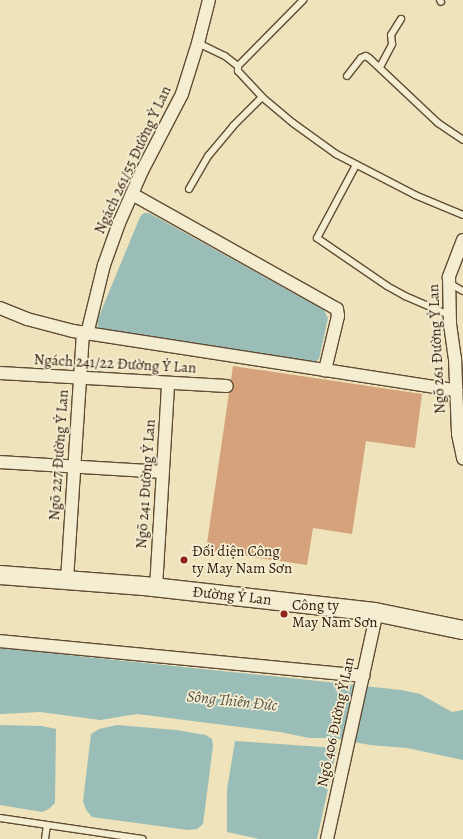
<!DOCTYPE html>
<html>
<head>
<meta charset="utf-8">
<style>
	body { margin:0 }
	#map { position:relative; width:463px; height:839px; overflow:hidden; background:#eee3ba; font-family:Alegreya,serif }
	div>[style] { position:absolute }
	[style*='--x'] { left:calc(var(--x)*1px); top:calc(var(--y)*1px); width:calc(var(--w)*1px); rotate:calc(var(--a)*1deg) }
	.water>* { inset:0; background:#9bbdb7 }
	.building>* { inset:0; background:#d5a27b }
	.roads { filter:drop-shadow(1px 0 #604c35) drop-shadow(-1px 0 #604c35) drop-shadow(0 1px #604c35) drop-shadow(0 -1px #604c35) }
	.lane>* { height:6px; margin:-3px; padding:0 3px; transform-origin:3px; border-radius:3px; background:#f4edd2 }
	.street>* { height:12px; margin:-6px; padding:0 6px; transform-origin:6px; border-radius:6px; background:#f4edd2 }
	.secondary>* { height:18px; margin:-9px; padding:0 9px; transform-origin:9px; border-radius:9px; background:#f4edd2 }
	.dots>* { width:11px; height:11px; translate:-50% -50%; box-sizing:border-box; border:2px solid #f4edd2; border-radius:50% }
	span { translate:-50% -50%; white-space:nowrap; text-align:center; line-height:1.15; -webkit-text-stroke:3.5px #f4edd2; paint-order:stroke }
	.street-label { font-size:15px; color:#301a09 }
	.poi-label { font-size:15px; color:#301a09 }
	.left { translate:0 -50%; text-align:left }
	.water-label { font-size:16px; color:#555346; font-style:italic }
</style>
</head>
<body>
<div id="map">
	<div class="water">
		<i style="clip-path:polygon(144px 213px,149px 213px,324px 310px,328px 318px,319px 359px,315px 362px,310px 362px,103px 330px,98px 327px,97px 321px,140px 217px)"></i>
		<i style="clip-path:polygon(0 648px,281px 677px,401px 690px,420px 694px,452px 712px,463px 710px,463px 760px,407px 748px,370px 745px,334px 738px,309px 738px,280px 732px,137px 714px,100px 720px,40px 712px,0 714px)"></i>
		<i style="clip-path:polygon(0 725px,42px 726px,56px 729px,55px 803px,49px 809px,42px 812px,0 805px)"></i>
		<i style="clip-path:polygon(117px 725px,176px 730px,206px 735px,212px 739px,213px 746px,203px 824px,197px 829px,188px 830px,92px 817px,86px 810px,83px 801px,91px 734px,99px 729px)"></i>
		<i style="clip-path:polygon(235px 741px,337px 748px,317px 839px,259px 839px,227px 832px,227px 789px)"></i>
	</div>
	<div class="building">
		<i style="clip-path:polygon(233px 366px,422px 394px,415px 448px,366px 441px,352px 534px,313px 528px,307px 565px,206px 550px,229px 393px,234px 387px,231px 380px)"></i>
	</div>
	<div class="roads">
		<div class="lane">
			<i style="--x:440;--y:0;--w:2;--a:63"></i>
			<i style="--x:198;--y:43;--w:30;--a:26"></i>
			<i style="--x:225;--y:56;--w:16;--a:38"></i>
			<i style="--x:238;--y:66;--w:5;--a:90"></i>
			<i style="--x:238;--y:71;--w:35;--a:47"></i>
			<i style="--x:262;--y:97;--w:40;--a:40"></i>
			<i style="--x:293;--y:123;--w:53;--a:35.8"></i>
			<i style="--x:336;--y:154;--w:89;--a:27.4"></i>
			<i style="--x:415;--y:195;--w:52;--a:22.6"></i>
			<i style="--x:238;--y:66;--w:93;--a:-45.4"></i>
			<i style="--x:380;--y:67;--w:26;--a:-62"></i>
			<i style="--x:392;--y:44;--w:9;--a:-96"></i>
			<i style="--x:391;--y:35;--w:19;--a:-58"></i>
			<i style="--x:347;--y:76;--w:23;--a:-52"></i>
			<i style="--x:361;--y:58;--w:5;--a:-22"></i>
			<i style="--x:366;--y:56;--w:4;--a:34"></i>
			<i style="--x:369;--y:58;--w:95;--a:43.3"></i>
			<i style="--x:438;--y:123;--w:30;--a:34"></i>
			<i style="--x:356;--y:165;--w:83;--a:118.1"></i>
			<i style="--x:317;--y:238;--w:85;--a:34.4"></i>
			<i style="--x:387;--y:286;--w:21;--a:29"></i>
			<i style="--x:405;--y:296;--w:48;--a:23.4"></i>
			<i style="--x:189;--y:189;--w:39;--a:-60"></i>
			<i style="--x:209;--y:155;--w:38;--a:-50"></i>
			<i style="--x:233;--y:126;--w:41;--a:-45"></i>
			<i style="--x:449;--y:283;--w:16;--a:30"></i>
			<i style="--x:0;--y:818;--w:144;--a:8.4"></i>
			<i style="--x:45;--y:839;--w:14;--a:-82"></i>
		</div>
		<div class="street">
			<i style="--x:132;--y:194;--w:235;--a:29.3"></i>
			<i style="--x:337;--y:309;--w:7;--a:82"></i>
			<i style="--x:338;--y:316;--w:56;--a:103.5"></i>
			<i style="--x:463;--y:240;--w:40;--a:111"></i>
			<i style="--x:449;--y:277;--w:47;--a:88.8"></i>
			<i style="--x:450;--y:324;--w:34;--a:82"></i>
			<i style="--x:455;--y:358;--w:76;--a:87.7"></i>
			<i style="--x:458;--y:434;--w:25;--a:78"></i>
			<i style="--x:0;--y:308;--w:29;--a:22"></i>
			<i style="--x:27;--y:319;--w:48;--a:14.6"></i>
			<i style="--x:73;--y:331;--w:388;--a:8.8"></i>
			<i style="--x:87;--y:334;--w:71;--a:-76.2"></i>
			<i style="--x:104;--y:265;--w:45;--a:-70.3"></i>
			<i style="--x:119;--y:223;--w:57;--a:-66.1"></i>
			<i style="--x:142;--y:171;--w:87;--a:-62.5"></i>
			<i style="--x:182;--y:94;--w:53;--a:-72.6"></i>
			<i style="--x:198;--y:43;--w:44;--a:-75.7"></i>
			<i style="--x:0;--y:373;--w:227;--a:3.3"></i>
			<i style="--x:0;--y:462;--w:163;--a:3.5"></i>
			<i style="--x:67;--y:580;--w:248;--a:-86.3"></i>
			<i style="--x:156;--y:588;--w:205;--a:-86.6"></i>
			<i style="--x:0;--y:641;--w:365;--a:5.5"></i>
			<i style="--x:327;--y:839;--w:232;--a:-77.6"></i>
		</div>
		<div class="secondary">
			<i style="--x:0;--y:575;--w:144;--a:4.4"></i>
			<i style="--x:144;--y:586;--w:232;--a:6.4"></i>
			<i style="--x:375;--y:612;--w:90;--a:11.6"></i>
		</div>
	</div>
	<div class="dots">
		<i style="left:184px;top:560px;background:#8f2418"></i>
		<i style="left:284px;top:614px;background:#8f2418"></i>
	</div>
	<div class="street-label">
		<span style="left:133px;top:160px;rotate:-65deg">Ngách 261/55 Đường Ỷ Lan</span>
		<span style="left:437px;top:349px;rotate:-93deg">Ngõ 261 Đường Ỷ Lan</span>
		<span style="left:115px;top:364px;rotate:3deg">Ngách 241/22 Đường Ỷ Lan</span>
		<span style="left:59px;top:455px;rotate:-86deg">Ngõ 227 Đường Ỷ Lan</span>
		<span style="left:146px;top:484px;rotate:-86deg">Ngõ 241 Đường Ỷ Lan</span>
		<span style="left:232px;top:596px;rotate:6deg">Đường Ỷ Lan</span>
		<span style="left:336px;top:722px;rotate:-78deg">Ngõ 406 Đường Ỷ Lan</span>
	</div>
	<div class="poi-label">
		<span class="left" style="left:192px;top:560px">Đối diện Công<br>ty May Nam Sơn</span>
		<span class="left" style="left:292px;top:614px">Công ty<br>May Nam Sơn</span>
	</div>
	<div class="water-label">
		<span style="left:232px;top:701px;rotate:6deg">Sông Thiên Đức</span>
	</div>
</div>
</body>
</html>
